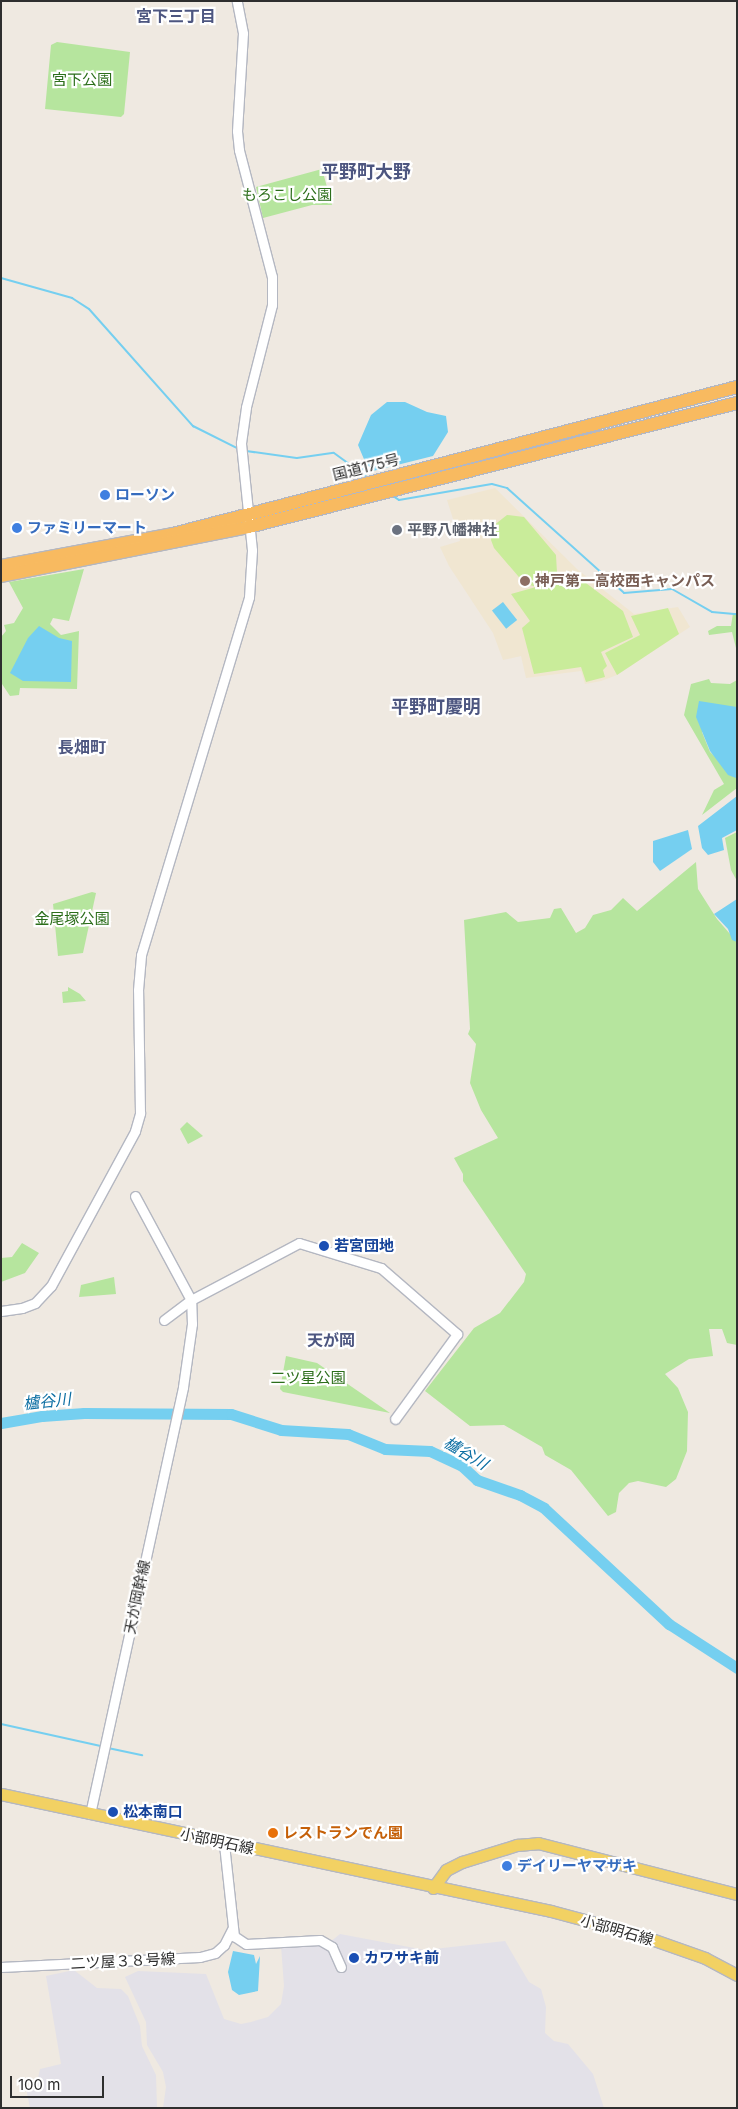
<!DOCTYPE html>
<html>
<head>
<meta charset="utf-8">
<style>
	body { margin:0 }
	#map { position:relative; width:738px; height:2109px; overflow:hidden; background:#efe9e1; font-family:Inter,"Noto Sans JP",sans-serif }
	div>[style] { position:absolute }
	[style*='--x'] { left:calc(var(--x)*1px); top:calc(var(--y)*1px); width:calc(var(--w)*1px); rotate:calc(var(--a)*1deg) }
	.industrial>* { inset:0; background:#e3e1e8 }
	.education>* { inset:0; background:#f0e6d1 }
	.green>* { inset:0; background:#b6e59e }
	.pitch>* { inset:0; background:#c9ec9a }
	.water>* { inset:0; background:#75cff0; transform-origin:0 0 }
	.stream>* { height:2px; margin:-1px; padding:0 1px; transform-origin:1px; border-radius:1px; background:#75cff0 }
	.river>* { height:11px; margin:-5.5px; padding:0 5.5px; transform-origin:5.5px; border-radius:5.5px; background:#75cff0 }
	.roads { filter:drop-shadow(1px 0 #b4b7c1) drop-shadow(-1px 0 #b4b7c1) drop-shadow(0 1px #b4b7c1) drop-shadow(0 -1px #b4b7c1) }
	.tertiary>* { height:9px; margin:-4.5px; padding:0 4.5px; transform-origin:4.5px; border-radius:4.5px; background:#fff }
	.primary>* { height:11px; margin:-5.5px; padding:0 5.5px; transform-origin:5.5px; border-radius:5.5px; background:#f2d163 }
	.trunk>* { height:12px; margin:-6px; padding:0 6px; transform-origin:6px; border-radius:6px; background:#f8ba60 }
	.dots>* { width:14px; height:14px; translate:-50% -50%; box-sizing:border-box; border:2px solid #fff; border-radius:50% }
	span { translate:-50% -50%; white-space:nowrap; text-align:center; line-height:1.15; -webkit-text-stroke:4.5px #fff; paint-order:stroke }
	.park-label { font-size:15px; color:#2c6e1b }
	.street-label { font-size:15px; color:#2e2e2e }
	.shop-label { font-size:15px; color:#366cbe; font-weight:700 }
	.left { translate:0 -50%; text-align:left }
	.worship-label { font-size:15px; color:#5b616d; font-weight:700 }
	.education-label { font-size:15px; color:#785e54; font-weight:700 }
	.transit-label { font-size:15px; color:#164399; font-weight:700 }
	.food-label { font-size:15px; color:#c56008; font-weight:700 }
	.neighbourhood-label { font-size:16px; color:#4d5680; font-weight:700 }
	.water-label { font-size:16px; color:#0d6fa3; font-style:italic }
	.quarter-label { font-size:18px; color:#4d5680; font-weight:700 }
	.frame { position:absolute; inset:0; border:2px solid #2e2e2e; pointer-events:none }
	.scale { position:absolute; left:10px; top:2076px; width:94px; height:22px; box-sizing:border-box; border:2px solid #2e2e2e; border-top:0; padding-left:6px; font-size:15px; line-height:18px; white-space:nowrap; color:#2e2e2e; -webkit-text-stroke:4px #fff; paint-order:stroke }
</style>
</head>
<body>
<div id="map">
	<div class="industrial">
		<i style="clip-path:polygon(340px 1934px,425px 1950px,505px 1941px,529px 1982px,541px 1989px,546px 2007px,545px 2033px,554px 2041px,568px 2044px,593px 2074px,604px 2108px,163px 2108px,166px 2087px,163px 2072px,147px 2045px,146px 2022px,125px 1977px,138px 1971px,206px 1974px,224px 2019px,241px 2024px,251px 2022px,268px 2017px,281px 2004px,284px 1986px,281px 1946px,325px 1946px)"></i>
		<i style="clip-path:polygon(74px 1970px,97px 1988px,121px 1989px,128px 1996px,140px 2026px,142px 2046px,156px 2075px,157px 2107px,30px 2108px,26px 2088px,37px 2083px,40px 2069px,61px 2064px,46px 1976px)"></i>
	</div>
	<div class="education">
		<i style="clip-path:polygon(495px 488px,577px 569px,634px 614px,678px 607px,690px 627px,617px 675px,601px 681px,585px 684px,581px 671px,526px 678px,521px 656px,503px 660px,493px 633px,449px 566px,440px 547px,460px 541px,447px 500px)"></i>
	</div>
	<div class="green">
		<i style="clip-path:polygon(57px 42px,130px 52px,124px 114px,121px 117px,45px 109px,51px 45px)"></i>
		<i style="clip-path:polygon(322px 169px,332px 205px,312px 205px,263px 218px,256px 187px)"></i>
		<i style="clip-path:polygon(84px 569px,69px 621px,53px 618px,50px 624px,61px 635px,79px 631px,77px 689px,20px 688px,19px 695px,10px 696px,2px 684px,1px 637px,6px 631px,4px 625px,14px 623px,23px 608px,9px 582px)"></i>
		<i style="clip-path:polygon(733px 613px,737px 613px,737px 652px,732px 632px,709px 635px,708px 631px,717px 626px,731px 626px)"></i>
		<i style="clip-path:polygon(709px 679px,711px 683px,730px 684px,737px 680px,737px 707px,702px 732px,710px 752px,737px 777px,737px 788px,702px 815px,714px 790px,724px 784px,684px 715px,691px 684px)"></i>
		<i style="clip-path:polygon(737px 832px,737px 881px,731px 870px,725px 838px)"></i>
		<i style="clip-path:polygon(696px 862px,698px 889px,717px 919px,737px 942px,737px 1345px,727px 1343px,722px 1329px,709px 1329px,713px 1356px,689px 1359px,665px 1374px,678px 1388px,688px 1412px,687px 1451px,676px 1479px,666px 1487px,638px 1481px,629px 1483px,619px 1493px,616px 1512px,608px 1516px,571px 1470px,545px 1455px,542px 1447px,504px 1425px,470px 1426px,425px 1391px,474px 1328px,500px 1313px,524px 1282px,526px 1274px,463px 1181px,463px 1174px,454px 1158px,498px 1138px,481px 1110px,470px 1083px,476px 1044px,468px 1034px,470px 1029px,464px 920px,506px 912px,518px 922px,550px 918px,554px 909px,561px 908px,576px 933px,585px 928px,593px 915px,611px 910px,623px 898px,637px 911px)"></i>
		<i style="clip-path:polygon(92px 892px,96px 893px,83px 953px,58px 956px,53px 904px)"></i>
		<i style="clip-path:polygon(68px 987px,80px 994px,86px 1001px,63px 1003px,62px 992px,68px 991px)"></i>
		<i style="clip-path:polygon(187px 1122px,203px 1136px,188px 1144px,180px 1129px)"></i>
		<i style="clip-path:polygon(22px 1243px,39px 1253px,25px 1273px,1px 1282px,1px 1258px,12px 1257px)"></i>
		<i style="clip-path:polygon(114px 1277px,116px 1294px,79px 1297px,81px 1285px)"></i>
		<i style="clip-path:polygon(286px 1356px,317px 1363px,390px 1413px,283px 1392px,280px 1389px)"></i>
	</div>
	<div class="pitch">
		<i style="clip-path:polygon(507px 515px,524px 517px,556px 555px,557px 573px,547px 585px,578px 577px,623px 611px,633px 637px,601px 652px,607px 666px,603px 670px,605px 677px,586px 682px,581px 667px,534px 674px,522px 628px,530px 621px,511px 594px,536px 587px,524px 583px,494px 548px,491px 540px,493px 526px)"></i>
		<i style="clip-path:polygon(668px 608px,679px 634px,617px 675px,605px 653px,640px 635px,631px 616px)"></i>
	</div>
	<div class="water">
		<i style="clip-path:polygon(387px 402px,405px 402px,427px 412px,446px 416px,448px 432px,433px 456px,373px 471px,366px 464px,358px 445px,371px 415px)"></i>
		<i style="left:503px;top:602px;width:23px;height:14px;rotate:52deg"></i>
		<i style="clip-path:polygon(39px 626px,59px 638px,72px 641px,71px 682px,23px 681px,10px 673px,28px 638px)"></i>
		<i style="clip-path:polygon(699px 701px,737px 707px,736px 778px,728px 775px,710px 751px,696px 717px)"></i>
		<i style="clip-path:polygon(737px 796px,737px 830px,722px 838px,724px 850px,708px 855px,702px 848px,698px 826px)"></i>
		<i style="clip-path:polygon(688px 830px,692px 849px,660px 871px,653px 862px,653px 841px)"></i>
		<i style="clip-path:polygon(737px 899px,737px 942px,732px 940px,728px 929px,714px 914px)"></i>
		<i style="clip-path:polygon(233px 1951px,254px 1955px,256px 1964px,260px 1956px,258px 1991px,239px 1995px,232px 1990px,228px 1972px)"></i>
	</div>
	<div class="stream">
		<i style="--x:1;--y:278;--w:74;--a:15.7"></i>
		<i style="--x:72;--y:298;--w:20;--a:33"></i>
		<i style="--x:89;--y:309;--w:157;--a:48.4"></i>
		<i style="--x:193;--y:426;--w:51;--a:26.6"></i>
		<i style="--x:246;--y:451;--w:51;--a:7.8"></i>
		<i style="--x:297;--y:458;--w:37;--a:-8"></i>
		<i style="--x:334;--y:453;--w:41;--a:36"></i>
		<i style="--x:360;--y:472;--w:10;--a:-53"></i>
		<i style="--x:393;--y:496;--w:7;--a:34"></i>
		<i style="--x:399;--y:500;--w:94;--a:-9.8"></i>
		<i style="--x:492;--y:484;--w:16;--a:15"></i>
		<i style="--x:507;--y:488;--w:157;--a:41.9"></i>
		<i style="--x:624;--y:593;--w:48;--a:-4.8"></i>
		<i style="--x:672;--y:589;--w:46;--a:29.9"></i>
		<i style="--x:712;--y:612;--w:25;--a:5"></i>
		<i style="--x:1;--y:1724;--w:102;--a:12.4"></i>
		<i style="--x:108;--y:1748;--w:35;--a:12"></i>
	</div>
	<div class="river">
		<i style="--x:1;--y:1423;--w:42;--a:-9.7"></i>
		<i style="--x:42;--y:1416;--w:42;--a:-4.1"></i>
		<i style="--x:84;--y:1413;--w:147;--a:0.4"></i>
		<i style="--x:231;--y:1414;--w:52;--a:17.7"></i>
		<i style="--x:281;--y:1430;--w:67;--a:3.4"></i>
		<i style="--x:348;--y:1434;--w:40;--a:22"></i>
		<i style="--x:385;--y:1449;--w:45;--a:2.5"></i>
		<i style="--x:430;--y:1451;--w:35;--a:25"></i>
		<i style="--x:462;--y:1466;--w:21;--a:43"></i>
		<i style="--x:477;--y:1480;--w:46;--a:19.2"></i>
		<i style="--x:520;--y:1495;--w:27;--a:28"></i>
		<i style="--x:544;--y:1508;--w:171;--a:42.9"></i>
		<i style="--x:669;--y:1624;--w:81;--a:32.9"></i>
	</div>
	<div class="roads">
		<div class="tertiary">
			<i style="--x:1;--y:1311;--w:21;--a:-8"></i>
			<i style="--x:22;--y:1308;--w:14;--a:-21"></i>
			<i style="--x:35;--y:1303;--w:23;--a:-47"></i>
			<i style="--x:51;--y:1286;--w:176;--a:-61.5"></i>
			<i style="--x:135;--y:1131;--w:19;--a:-74"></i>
			<i style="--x:140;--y:1113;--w:123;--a:-90.9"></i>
			<i style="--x:138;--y:990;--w:35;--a:-85"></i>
			<i style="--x:141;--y:955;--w:374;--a:-73.2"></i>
			<i style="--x:249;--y:597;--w:47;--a:-86.3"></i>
			<i style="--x:252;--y:550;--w:108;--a:-95.9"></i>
			<i style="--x:241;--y:443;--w:36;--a:-82"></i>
			<i style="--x:246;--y:407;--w:105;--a:-75.7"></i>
			<i style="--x:272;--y:305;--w:28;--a:-90"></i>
			<i style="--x:272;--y:277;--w:131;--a:-104.6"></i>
			<i style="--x:239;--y:150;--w:19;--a:-96"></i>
			<i style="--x:237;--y:131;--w:98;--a:-86.5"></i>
			<i style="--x:243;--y:33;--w:33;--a:-101"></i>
			<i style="--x:164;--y:1320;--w:34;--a:-37"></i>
			<i style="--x:191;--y:1300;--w:122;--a:-27.8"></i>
			<i style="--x:299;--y:1243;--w:86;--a:17"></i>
			<i style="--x:381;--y:1268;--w:101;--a:41"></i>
			<i style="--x:457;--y:1334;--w:105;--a:126.1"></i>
			<i style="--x:90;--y:1814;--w:437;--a:-77.7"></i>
			<i style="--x:183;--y:1387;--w:64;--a:-81.9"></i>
			<i style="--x:192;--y:1324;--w:24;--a:-92"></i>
			<i style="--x:191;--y:1300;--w:118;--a:-118.3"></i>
			<i style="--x:224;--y:1844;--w:93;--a:83.8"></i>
			<i style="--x:234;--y:1936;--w:14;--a:34"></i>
			<i style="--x:246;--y:1944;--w:74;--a:-3.1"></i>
			<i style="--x:320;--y:1940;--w:14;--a:30"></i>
			<i style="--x:332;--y:1947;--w:22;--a:66"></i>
			<i style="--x:1;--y:1967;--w:199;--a:-2.9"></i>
			<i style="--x:200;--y:1957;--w:16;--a:-15"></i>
			<i style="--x:215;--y:1953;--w:12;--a:-42"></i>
			<i style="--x:224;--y:1945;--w:18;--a:-63"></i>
		</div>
		<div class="primary">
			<i style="--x:1;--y:1794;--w:562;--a:12.01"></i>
			<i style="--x:551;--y:1911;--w:89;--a:15"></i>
			<i style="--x:637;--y:1934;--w:72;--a:19.4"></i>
			<i style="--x:705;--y:1958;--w:36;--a:28"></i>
			<i style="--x:433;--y:1888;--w:22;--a:-54"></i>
			<i style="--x:446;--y:1870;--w:18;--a:-27"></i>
			<i style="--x:462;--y:1862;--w:58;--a:-17.2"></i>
			<i style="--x:517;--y:1845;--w:21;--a:-5"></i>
			<i style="--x:538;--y:1843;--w:205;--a:14.4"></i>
		</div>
		<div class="trunk">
			<i style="--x:1;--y:566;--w:175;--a:-10.5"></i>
			<i style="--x:173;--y:534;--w:583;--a:-14.61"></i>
			<i style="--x:1;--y:576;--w:252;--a:-11.2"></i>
			<i style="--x:248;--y:527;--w:504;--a:-14.23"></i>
		</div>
	</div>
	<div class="dots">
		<i style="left:105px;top:495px;background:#3f7fe0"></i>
		<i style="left:17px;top:528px;background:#3f7fe0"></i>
		<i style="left:397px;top:530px;background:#6b7280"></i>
		<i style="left:525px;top:581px;background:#8d6e63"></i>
		<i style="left:324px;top:1246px;background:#1a4fb4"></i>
		<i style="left:113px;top:1812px;background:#1a4fb4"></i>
		<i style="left:273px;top:1833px;background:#e8710a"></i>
		<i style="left:507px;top:1866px;background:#3f7fe0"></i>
		<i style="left:354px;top:1958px;background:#1a4fb4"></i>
	</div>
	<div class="park-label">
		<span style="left:82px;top:80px">宮下公園</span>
		<span style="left:287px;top:195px">もろこし公園</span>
		<span style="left:72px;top:919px">金尾塚公園</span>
		<span style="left:308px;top:1378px">二ツ星公園</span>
	</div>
	<div class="street-label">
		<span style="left:366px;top:467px;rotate:-14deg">国道175号</span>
		<span style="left:137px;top:1597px;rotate:-78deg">天が岡幹線</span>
		<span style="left:217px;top:1841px;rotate:12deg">小部明石線</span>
		<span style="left:617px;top:1930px;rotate:16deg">小部明石線</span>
		<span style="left:123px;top:1961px;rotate:-3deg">二ツ屋３８号線</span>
	</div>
	<div class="shop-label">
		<span class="left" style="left:115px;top:495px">ローソン</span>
		<span class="left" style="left:27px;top:528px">ファミリーマート</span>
		<span class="left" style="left:517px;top:1866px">デイリーヤマザキ</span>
	</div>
	<div class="worship-label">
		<span class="left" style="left:407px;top:530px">平野八幡神社</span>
	</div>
	<div class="education-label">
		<span class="left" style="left:535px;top:581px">神戸第一高校西キャンパス</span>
	</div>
	<div class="transit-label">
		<span class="left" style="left:334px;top:1246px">若宮団地</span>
		<span class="left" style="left:123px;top:1812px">松本南口</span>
		<span class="left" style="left:364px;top:1958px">カワサキ前</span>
	</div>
	<div class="food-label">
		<span class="left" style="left:283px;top:1833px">レストランでん園</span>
	</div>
	<div class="neighbourhood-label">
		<span style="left:176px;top:16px">宮下三丁目</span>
		<span style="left:82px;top:747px">長畑町</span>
		<span style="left:331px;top:1340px">天が岡</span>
	</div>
	<div class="water-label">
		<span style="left:47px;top:1401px;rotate:-6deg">櫨谷川</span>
		<span style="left:466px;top:1453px;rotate:31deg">櫨谷川</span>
	</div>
	<div class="quarter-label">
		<span style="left:366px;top:172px">平野町大野</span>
		<span style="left:436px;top:707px">平野町慶明</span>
	</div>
	<div class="frame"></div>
	<div class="scale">100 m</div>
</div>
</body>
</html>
